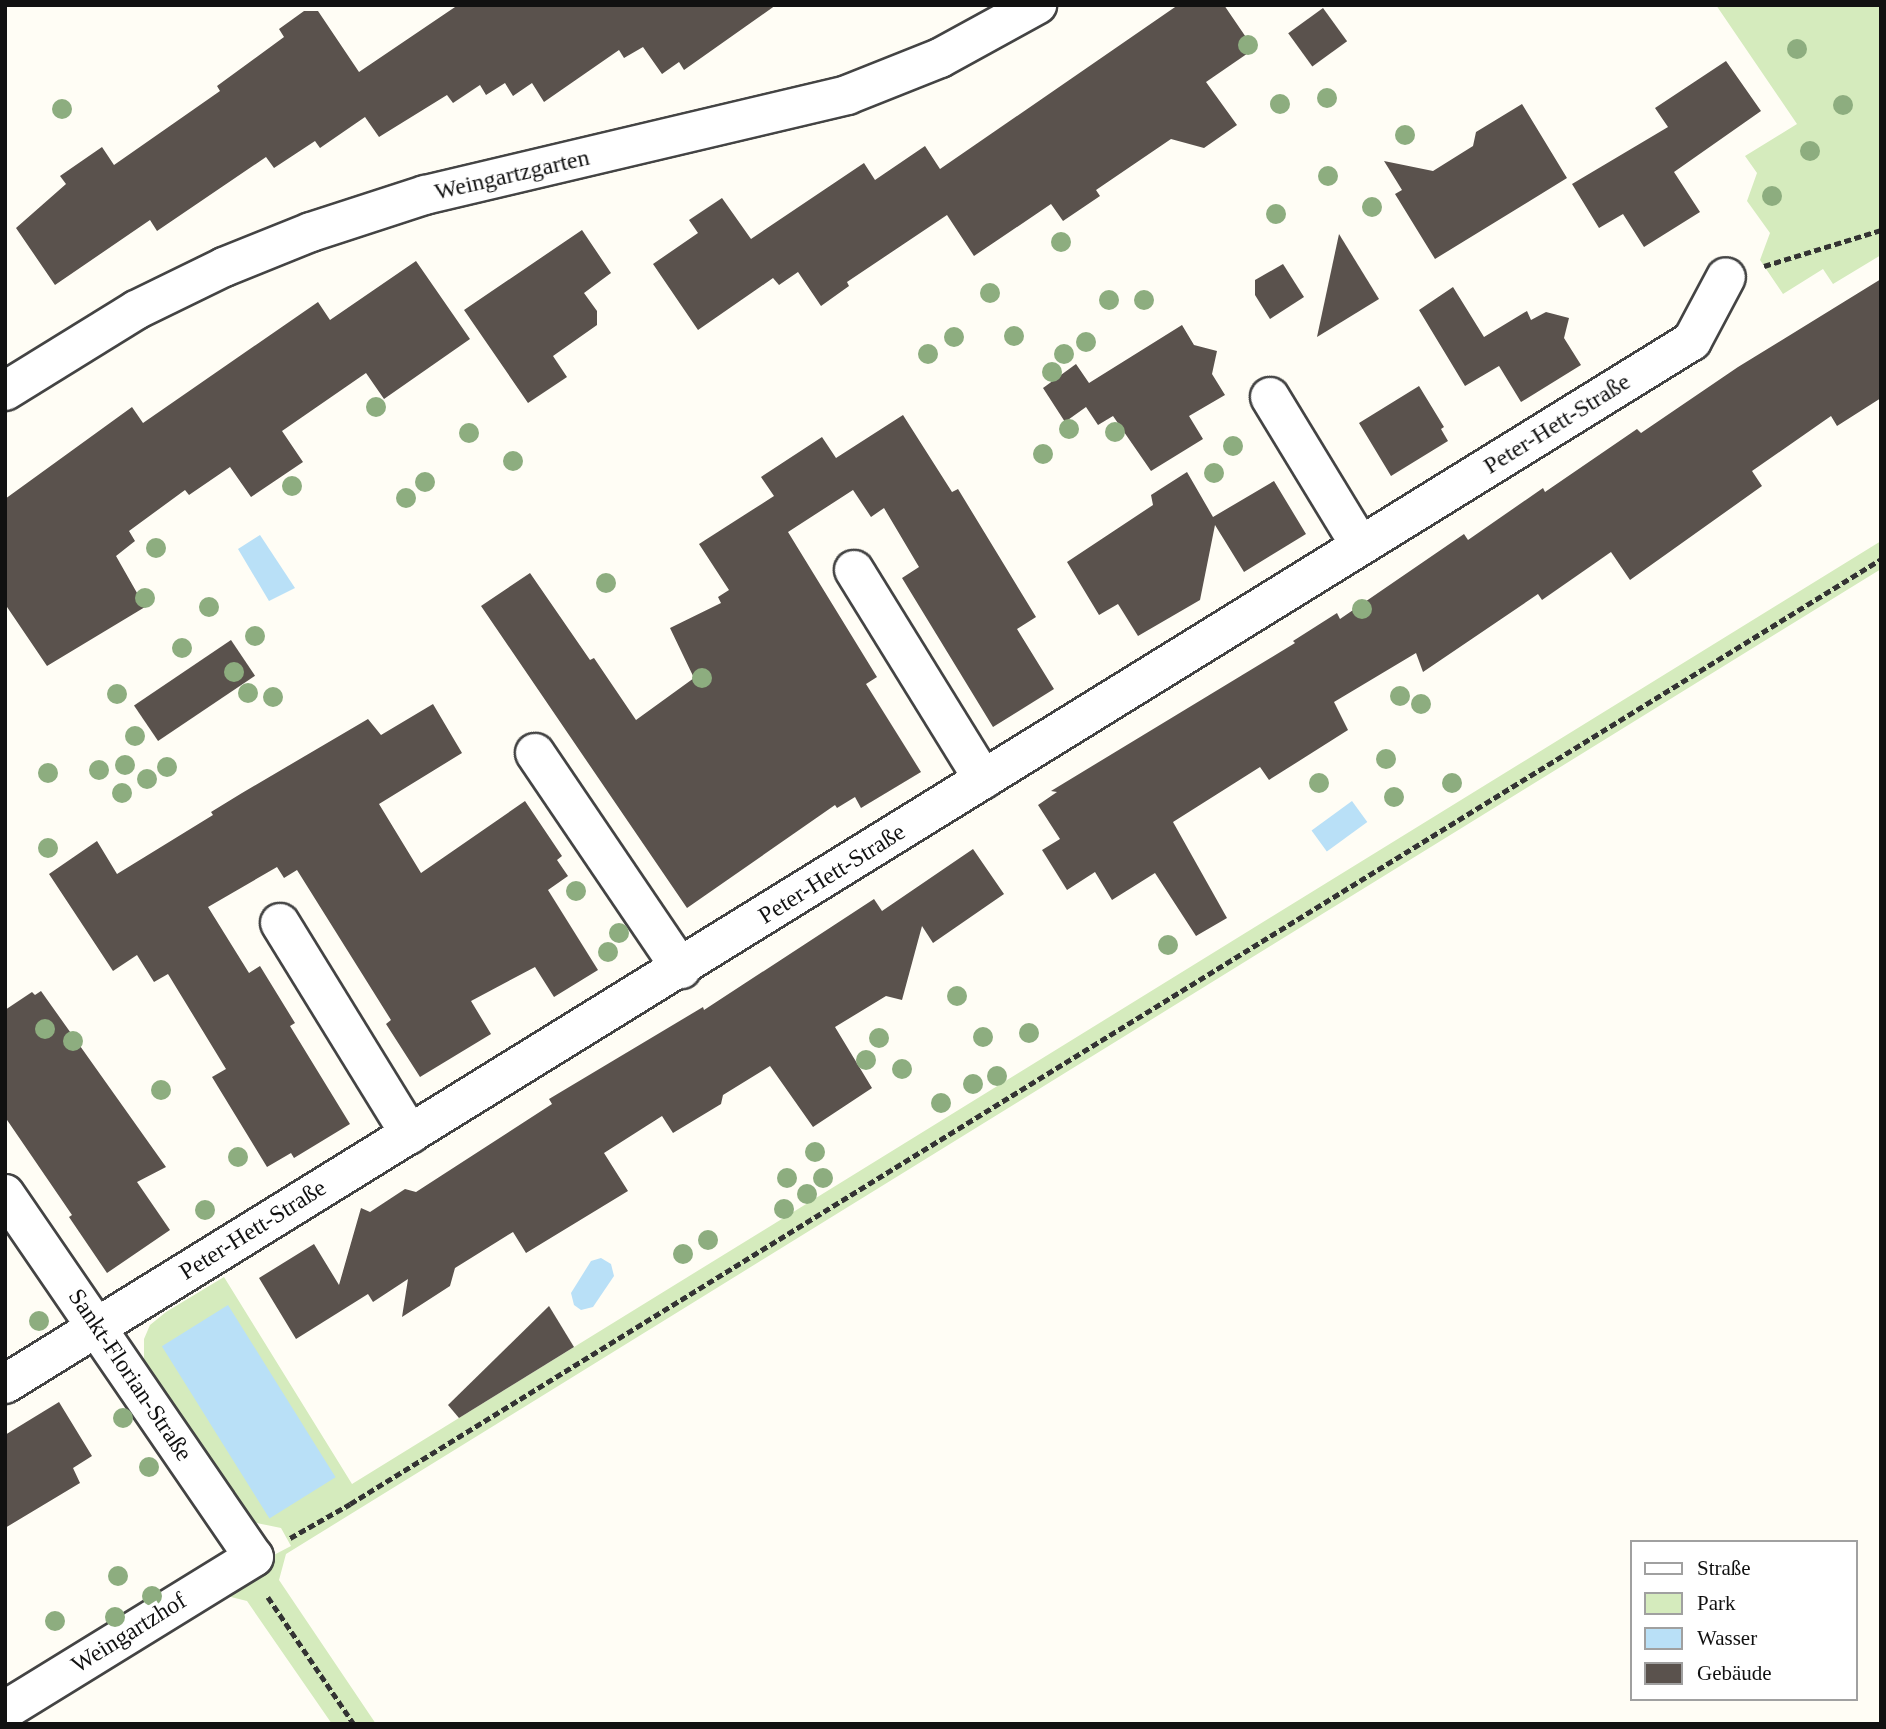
<!DOCTYPE html>
<html>
<head>
<meta charset="utf-8">
<style>
	body { margin:0 }
	#map { position:relative; width:1886px; height:1729px; overflow:hidden; background:#fffdf5; font-family:Georgia,serif }
	div>[style] { position:absolute }
	[style*='--x'] { left:calc(var(--x)*1px); top:calc(var(--y)*1px); width:calc(var(--w)*1px); rotate:calc(var(--a)*1deg) }
	.green>* { inset:0; background:#d5ebbd }
	.water>* { inset:0; background:#b9e0f7; transform-origin:0 0 }
	.building>* { inset:0; background:#5a524d; transform-origin:0 0 }
	.path>* { height:4.5px; margin-top:-2.25px; transform-origin:0; background:repeating-linear-gradient(90deg,#333 0 7px,transparent 0 10.5px) }
	.roads { filter:drop-shadow(2px 0 #444) drop-shadow(-2px 0 #444) drop-shadow(0 2px #444) drop-shadow(0 -2px #444) }
	.minor>* { height:38px; margin:-19px; padding:0 19px; transform-origin:19px; border-radius:19px; background:#fff }
	.trees>* { width:20px; height:20px; margin:-10px; border-radius:50%; background:#8dad7f }
	span { translate:-50% -50%; white-space:nowrap; text-align:center; line-height:1.15; -webkit-text-stroke:7px #fff; paint-order:stroke }
	.street-label { font-size:24px; color:#111 }
	.frame { position:absolute; inset:0; border:7px solid #111; pointer-events:none }
	.legend { position:absolute; left:1630px; top:1540px; width:228px; height:161px; box-sizing:border-box; background:#fff; border:2px solid #a0a0a0; margin:0; padding:9px 12px; list-style:none; font-size:21px; color:#111 }
	.legend li { display:flex; align-items:center; gap:14px; height:35px }
	.legend b { width:35px; border:2px solid #a0a0a0 }
</style>
</head>
<body>
<div id="map">
	<div class="green">
		<i style="clip-path:polygon(1716px 5px,1881px 5px,1881px 255px,1833px 284px,1823px 269px,1783px 294px,1760px 260px,1770px 233px,1747px 201px,1757px 173px,1745px 156px,1797px 124px)"></i>
		<i style="clip-path:polygon(1881px 541px,1881px 569px,286px 1554px,279px 1580px,376px 1724px,332px 1724px,247px 1601px,219px 1594px,270px 1557px,291px 1546px,281px 1528px,252px 1522px,150px 1372px,144px 1359px,144px 1339px,150px 1325px,166px 1312px,224px 1277px,352px 1484px)"></i>
	</div>
	<div class="water">
		<i style="clip-path:polygon(260px 535px,295px 588px,269px 601px,238px 549px)"></i>
		<i style="left:1352px;top:801px;width:26px;height:50px;rotate:54deg"></i>
		<i style="clip-path:polygon(601px 1258px,611px 1264px,614px 1276px,593px 1307px,581px 1310px,574px 1305px,571px 1293px,591px 1261px)"></i>
		<i style="left:228px;top:1305px;width:203px;height:78px;rotate:58deg"></i>
	</div>
	<div class="building">
		<i style="clip-path:polygon(458px 5px,776px 5px,684px 70px,679px 62px,662px 74px,643px 47px,624px 58px,619px 50px,544px 102px,532px 83px,513px 96px,505px 83px,486px 95px,480px 85px,453px 103px,447px 95px,379px 137px,365px 117px,320px 148px,315px 141px,274px 168px,266px 157px,157px 231px,150px 220px,55px 285px,16px 228px,66px 184px,60px 176px,102px 147px,114px 165px,220px 91px,217px 86px,284px 37px,279px 29px,304px 11px,318px 11px,359px 72px)"></i>
		<i style="clip-path:polygon(1178px 5px,1224px 5px,1254px 49px,1206px 82px,1237px 125px,1204px 148px,1171px 139px,1096px 190px,1100px 196px,1063px 221px,1051px 204px,974px 256px,947px 215px,847px 282px,849px 286px,821px 306px,798px 272px,779px 285px,773px 278px,698px 330px,653px 264px,698px 233px,689px 220px,722px 198px,751px 239px,864px 163px,875px 180px,925px 146px,940px 169px)"></i>
		<i style="left:1323px;top:8px;width:41px;height:43px;rotate:54deg"></i>
		<i style="clip-path:polygon(1726px 61px,1761px 111px,1674px 172px,1700px 212px,1644px 247px,1623px 214px,1599px 228px,1572px 184px,1668px 127px,1655px 108px)"></i>
		<i style="clip-path:polygon(1522px 104px,1567px 178px,1435px 259px,1395px 194px,1402px 190px,1384px 161px,1433px 171px,1473px 146px,1476px 132px)"></i>
		<i style="clip-path:polygon(582px 230px,611px 273px,584px 293px,597px 311px,597px 325px,553px 356px,567px 377px,528px 403px,464px 310px)"></i>
		<i style="clip-path:polygon(1339px 234px,1379px 299px,1317px 337px)"></i>
		<i style="clip-path:polygon(416px 261px,470px 339px,384px 399px,366px 373px,282px 431px,303px 462px,251px 497px,230px 467px,189px 495px,185px 490px,129px 531px,135px 541px,116px 556px,145px 607px,47px 666px,5px 604px,5px 499px,132px 407px,143px 423px,318px 302px,330px 320px)"></i>
		<i style="clip-path:polygon(1283px 264px,1304px 297px,1270px 319px,1255px 295px,1255px 280px)"></i>
		<i style="clip-path:polygon(1881px 279px,1881px 398px,1837px 426px,1831px 416px,1752px 471px,1762px 486px,1630px 580px,1611px 552px,1542px 600px,1538px 594px,1423px 672px,1416px 653px,1334px 702px,1348px 730px,1269px 780px,1260px 767px,1173px 822px,1227px 918px,1196px 936px,1155px 873px,1112px 900px,1095px 872px,1067px 890px,1042px 850px,1060px 839px,1038px 805px,1057px 792px,1051px 791px,1295px 643px,1293px 641px,1337px 613px,1340px 619px,1464px 534px,1468px 540px,1543px 488px,1545px 492px,1637px 429px,1641px 433px,1738px 367px)"></i>
		<i style="clip-path:polygon(1453px 287px,1484px 337px,1527px 311px,1531px 320px,1546px 312px,1569px 318px,1564px 338px,1581px 365px,1521px 402px,1499px 366px,1465px 386px,1419px 310px)"></i>
		<i style="clip-path:polygon(1182px 325px,1194px 345px,1217px 351px,1212px 374px,1225px 395px,1189px 416px,1203px 439px,1151px 471px,1113px 416px,1098px 425px,1086px 407px,1065px 422px,1043px 388px,1076px 364px,1089px 383px)"></i>
		<i style="clip-path:polygon(1419px 386px,1444px 427px,1441px 429px,1448px 441px,1391px 476px,1359px 423px)"></i>
		<i style="clip-path:polygon(903px 415px,952px 492px,958px 489px,1036px 617px,1017px 629px,1054px 689px,993px 727px,902px 578px,919px 567px,884px 508px,871px 517px,853px 490px,788px 532px,877px 677px,866px 684px,921px 772px,861px 808px,855px 797px,837px 808px,835px 805px,687px 908px,481px 606px,530px 573px,590px 660px,594px 658px,636px 720px,694px 678px,670px 628px,721px 603px,718px 597px,729px 590px,699px 544px,774px 496px,761px 477px,822px 437px,836px 458px)"></i>
		<i style="clip-path:polygon(1187px 472px,1213px 517px,1274px 481px,1306px 534px,1244px 572px,1215px 525px,1200px 600px,1138px 636px,1118px 604px,1099px 615px,1067px 562px,1153px 505px,1151px 495px)"></i>
		<i style="left:231px;top:640px;width:43px;height:117px;rotate:56deg"></i>
		<i style="clip-path:polygon(433px 704px,462px 753px,379px 804px,421px 873px,525px 801px,562px 856px,557px 860px,568px 876px,548px 890px,598px 970px,554px 997px,535px 967px,471px 1001px,491px 1034px,420px 1077px,386px 1024px,391px 1020px,297px 870px,284px 878px,277px 867px,208px 907px,249px 973px,260px 966px,295px 1023px,290px 1026px,350px 1124px,294px 1158px,291px 1153px,267px 1167px,212px 1077px,226px 1069px,168px 974px,154px 982px,137px 955px,113px 971px,49px 874px,97px 841px,117px 874px,213px 815px,211px 812px,242px 793px,368px 719px,381px 735px)"></i>
		<i style="clip-path:polygon(973px 849px,1004px 894px,933px 943px,922px 926px,902px 1000px,886px 996px,835px 1027px,872px 1088px,813px 1127px,770px 1066px,723px 1095px,721px 1104px,673px 1133px,662px 1116px,604px 1153px,628px 1191px,526px 1253px,513px 1232px,455px 1268px,450px 1286px,402px 1317px,408px 1279px,373px 1302px,368px 1294px,296px 1339px,259px 1278px,314px 1244px,339px 1285px,361px 1208px,370px 1212px,405px 1189px,416px 1192px,552px 1104px,549px 1099px,703px 1007px,704px 1010px,874px 899px,882px 911px)"></i>
		<i style="clip-path:polygon(41px 991px,166px 1167px,137px 1182px,170px 1230px,107px 1273px,69px 1217px,72px 1215px,5px 1117px,5px 1010px,32px 992px,35px 995px)"></i>
		<i style="clip-path:polygon(549px 1306px,574px 1347px,459px 1418px,448px 1405px)"></i>
		<i style="clip-path:polygon(59px 1402px,92px 1456px,73px 1468px,80px 1483px,5px 1528px,5px 1435px)"></i>
	</div>
	<div class="path">
		<i style="--x:1764;--y:266;--w:122;--a:-17.1"></i>
		<i style="--x:290;--y:1538;--w:69;--a:-29.5"></i>
		<i style="--x:350;--y:1504;--w:1799;--a:-31.68"></i>
		<i style="--x:268;--y:1597;--w:153;--a:55.9"></i>
	</div>
	<div class="roads">
		<div class="minor">
			<i style="--x:5;--y:391;--w:154;--a:-31.7"></i>
			<i style="--x:136;--y:310;--w:98;--a:-26"></i>
			<i style="--x:224;--y:267;--w:94;--a:-21.9"></i>
			<i style="--x:311;--y:232;--w:120;--a:-18"></i>
			<i style="--x:425;--y:195;--w:434;--a:-13.3"></i>
			<i style="--x:847;--y:95;--w:100;--a:-21.7"></i>
			<i style="--x:940;--y:58;--w:111;--a:-28.7"></i>
			<i style="--x:1270;--y:397;--w:173;--a:58.7"></i>
			<i style="--x:854;--y:570;--w:246;--a:58.3"></i>
			<i style="--x:535;--y:753;--w:261;--a:55.9"></i>
			<i style="--x:280;--y:923;--w:248;--a:58.4"></i>
			<i style="--x:5;--y:1194;--w:440;--a:55.6"></i>
			<i style="--x:254;--y:1557;--w:292;--a:148.4"></i>
			<i style="--x:5;--y:1384;--w:1983;--a:-31.73"></i>
			<i style="--x:1692;--y:341;--w:72;--a:-62"></i>
		</div>
	</div>
	<div class="trees">
		<i style="left:1248px;top:45px"></i>
		<i style="left:1797px;top:49px"></i>
		<i style="left:1327px;top:98px"></i>
		<i style="left:1280px;top:104px"></i>
		<i style="left:1843px;top:105px"></i>
		<i style="left:62px;top:109px"></i>
		<i style="left:1405px;top:135px"></i>
		<i style="left:1810px;top:151px"></i>
		<i style="left:1328px;top:176px"></i>
		<i style="left:1772px;top:196px"></i>
		<i style="left:1372px;top:207px"></i>
		<i style="left:1276px;top:214px"></i>
		<i style="left:1061px;top:242px"></i>
		<i style="left:990px;top:293px"></i>
		<i style="left:1109px;top:300px"></i>
		<i style="left:1144px;top:300px"></i>
		<i style="left:1014px;top:336px"></i>
		<i style="left:954px;top:337px"></i>
		<i style="left:1086px;top:342px"></i>
		<i style="left:928px;top:354px"></i>
		<i style="left:1064px;top:354px"></i>
		<i style="left:1052px;top:372px"></i>
		<i style="left:376px;top:407px"></i>
		<i style="left:1069px;top:429px"></i>
		<i style="left:1115px;top:432px"></i>
		<i style="left:469px;top:433px"></i>
		<i style="left:1233px;top:446px"></i>
		<i style="left:1043px;top:454px"></i>
		<i style="left:513px;top:461px"></i>
		<i style="left:1214px;top:473px"></i>
		<i style="left:425px;top:482px"></i>
		<i style="left:292px;top:486px"></i>
		<i style="left:406px;top:498px"></i>
		<i style="left:156px;top:548px"></i>
		<i style="left:606px;top:583px"></i>
		<i style="left:145px;top:598px"></i>
		<i style="left:209px;top:607px"></i>
		<i style="left:1362px;top:609px"></i>
		<i style="left:255px;top:636px"></i>
		<i style="left:182px;top:648px"></i>
		<i style="left:234px;top:672px"></i>
		<i style="left:702px;top:678px"></i>
		<i style="left:248px;top:693px"></i>
		<i style="left:117px;top:694px"></i>
		<i style="left:1400px;top:696px"></i>
		<i style="left:273px;top:697px"></i>
		<i style="left:1421px;top:704px"></i>
		<i style="left:135px;top:736px"></i>
		<i style="left:1386px;top:759px"></i>
		<i style="left:125px;top:765px"></i>
		<i style="left:167px;top:767px"></i>
		<i style="left:99px;top:770px"></i>
		<i style="left:48px;top:773px"></i>
		<i style="left:147px;top:779px"></i>
		<i style="left:1319px;top:783px"></i>
		<i style="left:1452px;top:783px"></i>
		<i style="left:122px;top:793px"></i>
		<i style="left:1394px;top:797px"></i>
		<i style="left:48px;top:848px"></i>
		<i style="left:576px;top:891px"></i>
		<i style="left:619px;top:933px"></i>
		<i style="left:1168px;top:945px"></i>
		<i style="left:608px;top:952px"></i>
		<i style="left:957px;top:996px"></i>
		<i style="left:45px;top:1029px"></i>
		<i style="left:1029px;top:1033px"></i>
		<i style="left:983px;top:1037px"></i>
		<i style="left:879px;top:1038px"></i>
		<i style="left:73px;top:1041px"></i>
		<i style="left:866px;top:1060px"></i>
		<i style="left:902px;top:1069px"></i>
		<i style="left:997px;top:1076px"></i>
		<i style="left:973px;top:1084px"></i>
		<i style="left:161px;top:1090px"></i>
		<i style="left:941px;top:1103px"></i>
		<i style="left:815px;top:1152px"></i>
		<i style="left:238px;top:1157px"></i>
		<i style="left:787px;top:1178px"></i>
		<i style="left:823px;top:1178px"></i>
		<i style="left:807px;top:1194px"></i>
		<i style="left:784px;top:1209px"></i>
		<i style="left:205px;top:1210px"></i>
		<i style="left:708px;top:1240px"></i>
		<i style="left:683px;top:1254px"></i>
		<i style="left:39px;top:1321px"></i>
		<i style="left:123px;top:1418px"></i>
		<i style="left:149px;top:1467px"></i>
		<i style="left:118px;top:1576px"></i>
		<i style="left:152px;top:1596px"></i>
		<i style="left:115px;top:1617px"></i>
		<i style="left:55px;top:1621px"></i>
	</div>
	<div class="street-label">
		<span style="left:512px;top:175px;rotate:-13deg">Weingartzgarten</span>
		<span style="left:1557px;top:424px;rotate:-32deg">Peter-Hett-Straße</span>
		<span style="left:832px;top:874px;rotate:-32deg">Peter-Hett-Straße</span>
		<span style="left:253px;top:1230px;rotate:-32deg">Peter-Hett-Straße</span>
		<span style="left:130px;top:1375px;rotate:56deg">Sankt-Florian-Straße</span>
		<span style="left:129px;top:1633px;rotate:-32deg">Weingartzhof</span>
	</div>
	<div class="frame"></div>
	<ul class="legend">
	<li><b style="height:9px;background:#fff"></b>Straße</li>
	<li><b style="height:19px;background:#d5ebbd"></b>Park</li>
	<li><b style="height:19px;background:#b9e0f7"></b>Wasser</li>
	<li><b style="height:19px;background:#5a524d"></b>Gebäude</li>
	</ul>
</div>
</body>
</html>
